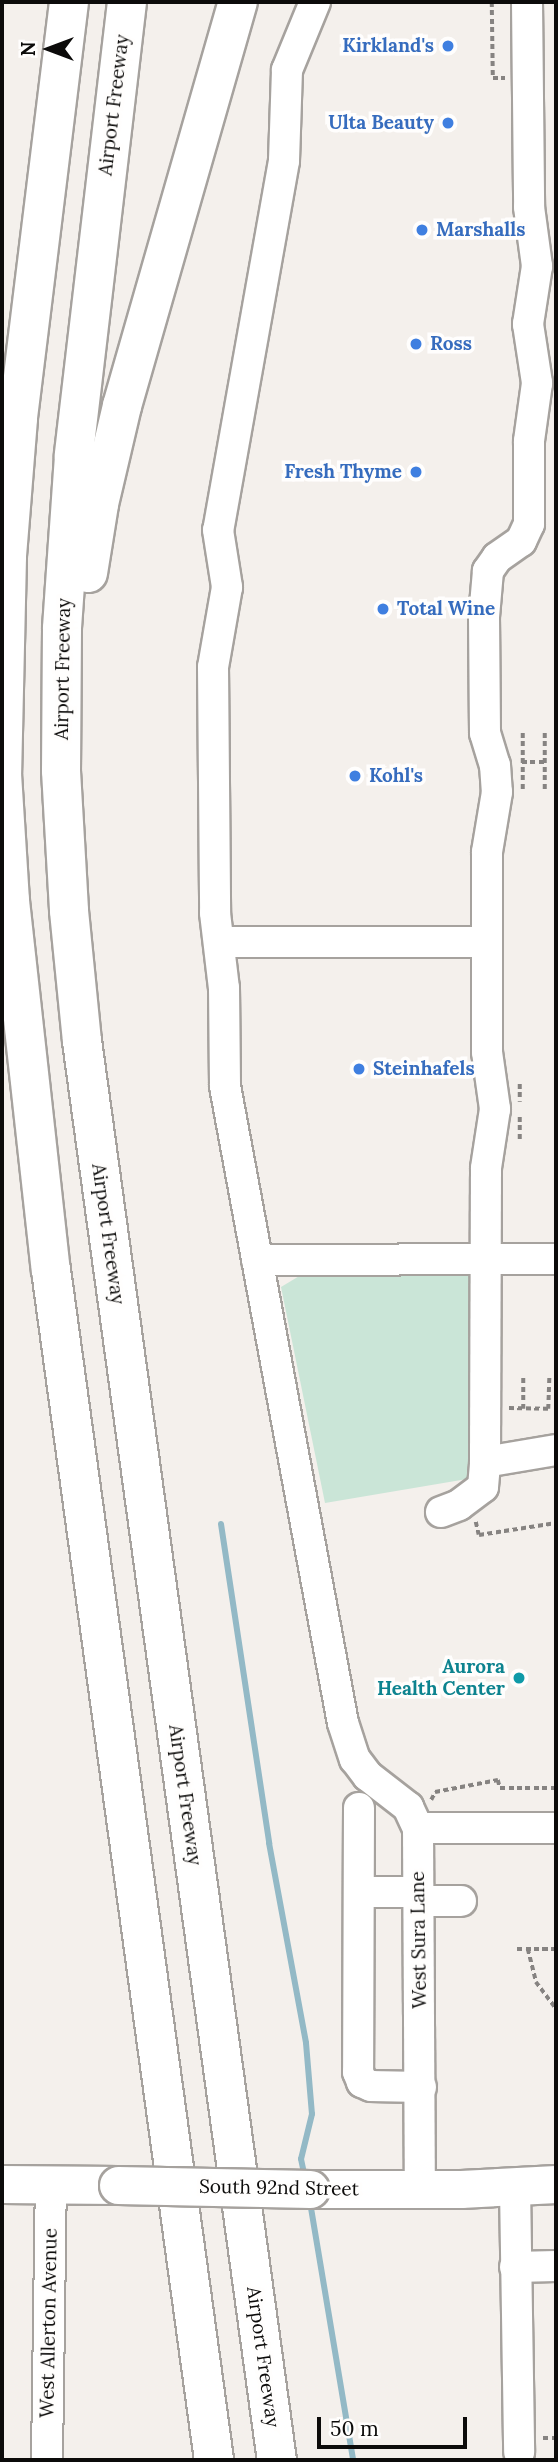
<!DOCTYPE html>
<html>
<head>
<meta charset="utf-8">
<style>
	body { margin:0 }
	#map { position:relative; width:558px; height:2462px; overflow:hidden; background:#f4f0ec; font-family:Lora,serif }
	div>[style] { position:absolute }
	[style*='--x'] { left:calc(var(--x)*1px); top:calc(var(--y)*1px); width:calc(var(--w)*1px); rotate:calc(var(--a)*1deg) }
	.green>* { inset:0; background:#cae5d7 }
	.stream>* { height:6px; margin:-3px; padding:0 3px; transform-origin:3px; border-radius:3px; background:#93b9c6 }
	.path>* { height:3.5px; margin-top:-1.75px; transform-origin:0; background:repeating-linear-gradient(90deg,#868381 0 5px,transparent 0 8.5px) }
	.roads { filter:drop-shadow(2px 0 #a6a29e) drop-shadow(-2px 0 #a6a29e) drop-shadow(0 2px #a6a29e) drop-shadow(0 -2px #a6a29e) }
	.minor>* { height:30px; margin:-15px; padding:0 15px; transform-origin:15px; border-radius:15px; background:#fff }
	.major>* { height:37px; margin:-18.5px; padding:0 18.5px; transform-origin:18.5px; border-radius:18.5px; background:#fff }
	.highway>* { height:38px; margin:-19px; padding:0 19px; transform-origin:19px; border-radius:19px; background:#fff }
	.bridges { filter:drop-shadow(2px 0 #a6a29e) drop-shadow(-2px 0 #a6a29e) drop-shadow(0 2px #a6a29e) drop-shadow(0 -2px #a6a29e) }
	.major-bridge>* { height:37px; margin:-18.5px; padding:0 18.5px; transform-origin:18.5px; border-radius:18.5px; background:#fff }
	.dots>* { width:19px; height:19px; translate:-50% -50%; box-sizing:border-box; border:4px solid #fffefd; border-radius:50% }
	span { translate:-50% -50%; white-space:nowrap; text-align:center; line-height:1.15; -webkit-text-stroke:7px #fffefd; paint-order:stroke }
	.shop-label { font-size:19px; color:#366cbe; font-weight:700 }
	.right { translate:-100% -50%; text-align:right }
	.left { translate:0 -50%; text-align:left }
	.street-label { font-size:19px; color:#0c0b0a }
	.culture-label { font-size:19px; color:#0d838f; font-weight:700 }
	.frame { position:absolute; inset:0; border:4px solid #0c0b0a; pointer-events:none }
	.north { position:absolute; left:14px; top:14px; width:70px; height:70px; -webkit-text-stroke:5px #fffefd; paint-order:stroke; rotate:270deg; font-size:19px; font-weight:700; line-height:28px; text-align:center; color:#0c0b0a }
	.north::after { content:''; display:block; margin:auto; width:24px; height:32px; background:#0c0b0a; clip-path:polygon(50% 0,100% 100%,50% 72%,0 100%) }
	.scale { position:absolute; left:317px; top:2417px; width:150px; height:32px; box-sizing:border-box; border:4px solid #0c0b0a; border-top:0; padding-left:9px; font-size:21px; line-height:24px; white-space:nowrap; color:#0c0b0a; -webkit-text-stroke:5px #fffefd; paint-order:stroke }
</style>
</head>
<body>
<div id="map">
	<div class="green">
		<i style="clip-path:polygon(473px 1273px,473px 1478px,325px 1503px,281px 1287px,301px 1275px)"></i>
	</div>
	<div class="stream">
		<i style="--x:221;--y:1524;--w:323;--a:81.4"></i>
		<i style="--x:269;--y:1843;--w:203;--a:79.5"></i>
		<i style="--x:306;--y:2043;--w:71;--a:85.2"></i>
		<i style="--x:312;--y:2114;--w:46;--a:103.7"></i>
		<i style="--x:301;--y:2159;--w:19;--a:78"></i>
		<i style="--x:310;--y:2202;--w:262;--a:80.5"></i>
	</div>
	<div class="path">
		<i style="--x:492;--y:2;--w:76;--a:89.2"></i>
		<i style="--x:493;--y:78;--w:12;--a:0"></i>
		<i style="--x:523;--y:733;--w:57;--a:90"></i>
		<i style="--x:545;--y:733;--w:59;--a:90"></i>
		<i style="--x:522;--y:762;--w:23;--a:0"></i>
		<i style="--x:520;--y:1084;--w:18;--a:90"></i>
		<i style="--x:520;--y:1117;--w:25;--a:90"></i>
		<i style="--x:509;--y:1408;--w:39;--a:1"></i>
		<i style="--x:548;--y:1409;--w:33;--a:-88"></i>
		<i style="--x:523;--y:1409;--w:33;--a:-90"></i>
		<i style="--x:476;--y:1522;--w:13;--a:77"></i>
		<i style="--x:479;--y:1535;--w:78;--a:-8.9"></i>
		<i style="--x:431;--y:1800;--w:9;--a:-63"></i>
		<i style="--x:435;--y:1792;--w:64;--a:-10.8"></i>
		<i style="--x:498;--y:1780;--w:8;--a:76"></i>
		<i style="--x:500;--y:1788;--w:56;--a:0"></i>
		<i style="--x:517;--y:1949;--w:39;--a:0"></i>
		<i style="--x:528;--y:1949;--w:34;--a:76"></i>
		<i style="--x:536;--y:1982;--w:34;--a:53"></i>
		<i style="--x:543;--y:2438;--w:13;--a:0"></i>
	</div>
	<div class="roads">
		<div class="minor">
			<i style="--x:315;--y:2;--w:74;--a:112.4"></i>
			<i style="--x:287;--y:70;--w:91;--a:91.9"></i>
			<i style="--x:284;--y:161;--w:375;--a:100.1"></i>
			<i style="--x:218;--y:530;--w:58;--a:81"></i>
			<i style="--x:227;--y:587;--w:81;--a:99.9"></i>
			<i style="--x:213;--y:667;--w:246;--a:89.5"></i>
			<i style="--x:215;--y:913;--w:76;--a:83.2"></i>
			<i style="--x:224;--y:988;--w:98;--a:89.4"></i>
			<i style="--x:225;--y:1086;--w:648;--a:79.51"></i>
			<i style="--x:343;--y:1723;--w:38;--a:72"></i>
			<i style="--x:355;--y:1759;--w:21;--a:53"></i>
			<i style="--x:368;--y:1776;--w:51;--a:37.8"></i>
			<i style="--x:408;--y:1807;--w:23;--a:65"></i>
			<i style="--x:418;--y:1828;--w:362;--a:89.7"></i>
			<i style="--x:527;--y:2;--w:205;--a:89.4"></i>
			<i style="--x:529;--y:207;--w:60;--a:82.3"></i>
			<i style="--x:537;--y:266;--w:59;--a:98.8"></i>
			<i style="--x:528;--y:324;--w:60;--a:81.3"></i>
			<i style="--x:537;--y:383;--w:59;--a:97.9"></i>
			<i style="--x:529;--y:441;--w:83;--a:90"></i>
			<i style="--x:529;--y:524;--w:19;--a:115"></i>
			<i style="--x:521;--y:541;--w:29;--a:145"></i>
			<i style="--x:497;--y:558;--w:16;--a:125"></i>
			<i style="--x:488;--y:571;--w:46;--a:95"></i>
			<i style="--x:484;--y:617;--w:116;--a:89.5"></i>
			<i style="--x:485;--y:733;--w:34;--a:73"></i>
			<i style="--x:495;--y:765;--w:27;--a:86"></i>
			<i style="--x:497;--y:792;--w:61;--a:99.5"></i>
			<i style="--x:487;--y:852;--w:200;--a:90"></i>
			<i style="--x:487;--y:1052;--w:58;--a:82"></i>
			<i style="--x:495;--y:1109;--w:60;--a:98.7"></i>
			<i style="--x:486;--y:1168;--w:294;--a:90.2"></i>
			<i style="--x:485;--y:1462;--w:72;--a:-9.6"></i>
			<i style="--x:219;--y:942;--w:268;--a:0"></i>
			<i style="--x:257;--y:1260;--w:299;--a:-0.2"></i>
			<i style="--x:441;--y:1512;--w:19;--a:-21"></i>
			<i style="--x:459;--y:1505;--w:30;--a:-37"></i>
			<i style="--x:483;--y:1487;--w:25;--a:-85"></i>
			<i style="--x:359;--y:1808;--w:264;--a:90.2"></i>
			<i style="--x:358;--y:2072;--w:11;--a:68"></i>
			<i style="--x:362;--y:2082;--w:10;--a:24"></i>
			<i style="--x:371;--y:2086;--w:50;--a:1.1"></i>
			<i style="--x:418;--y:1828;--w:138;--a:0"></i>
			<i style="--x:359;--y:1892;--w:59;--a:0"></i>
			<i style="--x:418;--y:1901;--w:43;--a:0"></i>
			<i style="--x:515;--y:2187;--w:265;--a:89.1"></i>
			<i style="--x:515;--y:2267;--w:41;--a:-1.4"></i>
			<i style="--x:47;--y:2460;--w:275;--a:-89.2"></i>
		</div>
		<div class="major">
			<i style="--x:2;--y:2184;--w:116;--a:0.5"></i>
			<i style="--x:310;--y:2189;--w:151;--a:0"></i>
			<i style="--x:461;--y:2189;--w:95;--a:-3"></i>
		</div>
		<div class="highway">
			<i style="--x:69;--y:2;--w:420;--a:97"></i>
			<i style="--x:18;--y:419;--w:138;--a:94.6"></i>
			<i style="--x:7;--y:557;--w:217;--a:91.3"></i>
			<i style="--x:2;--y:774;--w:127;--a:86.4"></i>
			<i style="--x:10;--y:901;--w:371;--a:83.7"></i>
			<i style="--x:51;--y:1270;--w:1201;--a:82.2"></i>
			<i style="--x:127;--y:2;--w:457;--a:96.7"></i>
			<i style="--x:74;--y:456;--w:173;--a:94"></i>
			<i style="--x:62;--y:629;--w:142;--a:90.4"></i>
			<i style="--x:61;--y:771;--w:140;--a:86.7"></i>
			<i style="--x:69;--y:911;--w:131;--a:84.3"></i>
			<i style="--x:82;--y:1041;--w:1432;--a:82.18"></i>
			<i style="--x:88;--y:573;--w:70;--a:-80.9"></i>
			<i style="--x:99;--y:504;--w:101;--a:-76.8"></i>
			<i style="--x:122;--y:406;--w:420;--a:-74"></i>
		</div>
	</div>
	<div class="bridges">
		<div class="major-bridge">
			<i style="--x:118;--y:2185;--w:192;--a:1.2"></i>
		</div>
	</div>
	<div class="dots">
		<i style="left:448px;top:46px;background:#3f7fe0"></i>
		<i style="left:448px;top:123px;background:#3f7fe0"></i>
		<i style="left:422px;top:230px;background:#3f7fe0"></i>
		<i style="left:416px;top:344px;background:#3f7fe0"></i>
		<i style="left:416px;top:472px;background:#3f7fe0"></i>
		<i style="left:383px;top:609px;background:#3f7fe0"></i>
		<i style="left:355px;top:776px;background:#3f7fe0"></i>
		<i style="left:359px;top:1069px;background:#3f7fe0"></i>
		<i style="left:519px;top:1678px;background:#0f9aa8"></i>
	</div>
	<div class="shop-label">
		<span class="right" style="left:434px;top:46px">Kirkland's</span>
		<span class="right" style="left:434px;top:123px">Ulta Beauty</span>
		<span class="left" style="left:436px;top:230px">Marshalls</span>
		<span class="left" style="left:430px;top:344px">Ross</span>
		<span class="right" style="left:402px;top:472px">Fresh Thyme</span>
		<span class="left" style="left:397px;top:609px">Total Wine</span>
		<span class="left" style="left:369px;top:776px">Kohl's</span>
		<span class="left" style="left:373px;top:1069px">Steinhafels</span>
	</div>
	<div class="street-label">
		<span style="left:114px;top:105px;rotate:-83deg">Airport Freeway</span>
		<span style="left:63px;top:669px;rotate:-89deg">Airport Freeway</span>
		<span style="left:108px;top:1234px;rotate:82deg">Airport Freeway</span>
		<span style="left:185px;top:1795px;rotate:82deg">Airport Freeway</span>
		<span style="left:419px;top:1940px;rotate:-91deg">West Sura Lane</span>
		<span style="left:279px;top:2188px;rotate:1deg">South 92nd Street</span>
		<span style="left:49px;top:2323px;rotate:-89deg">West Allerton Avenue</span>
		<span style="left:263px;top:2357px;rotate:82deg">Airport Freeway</span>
	</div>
	<div class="culture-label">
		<span class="right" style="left:505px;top:1678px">Aurora<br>Health Center</span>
	</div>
	<div class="frame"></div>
	<div class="north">N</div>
	<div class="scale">50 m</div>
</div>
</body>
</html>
